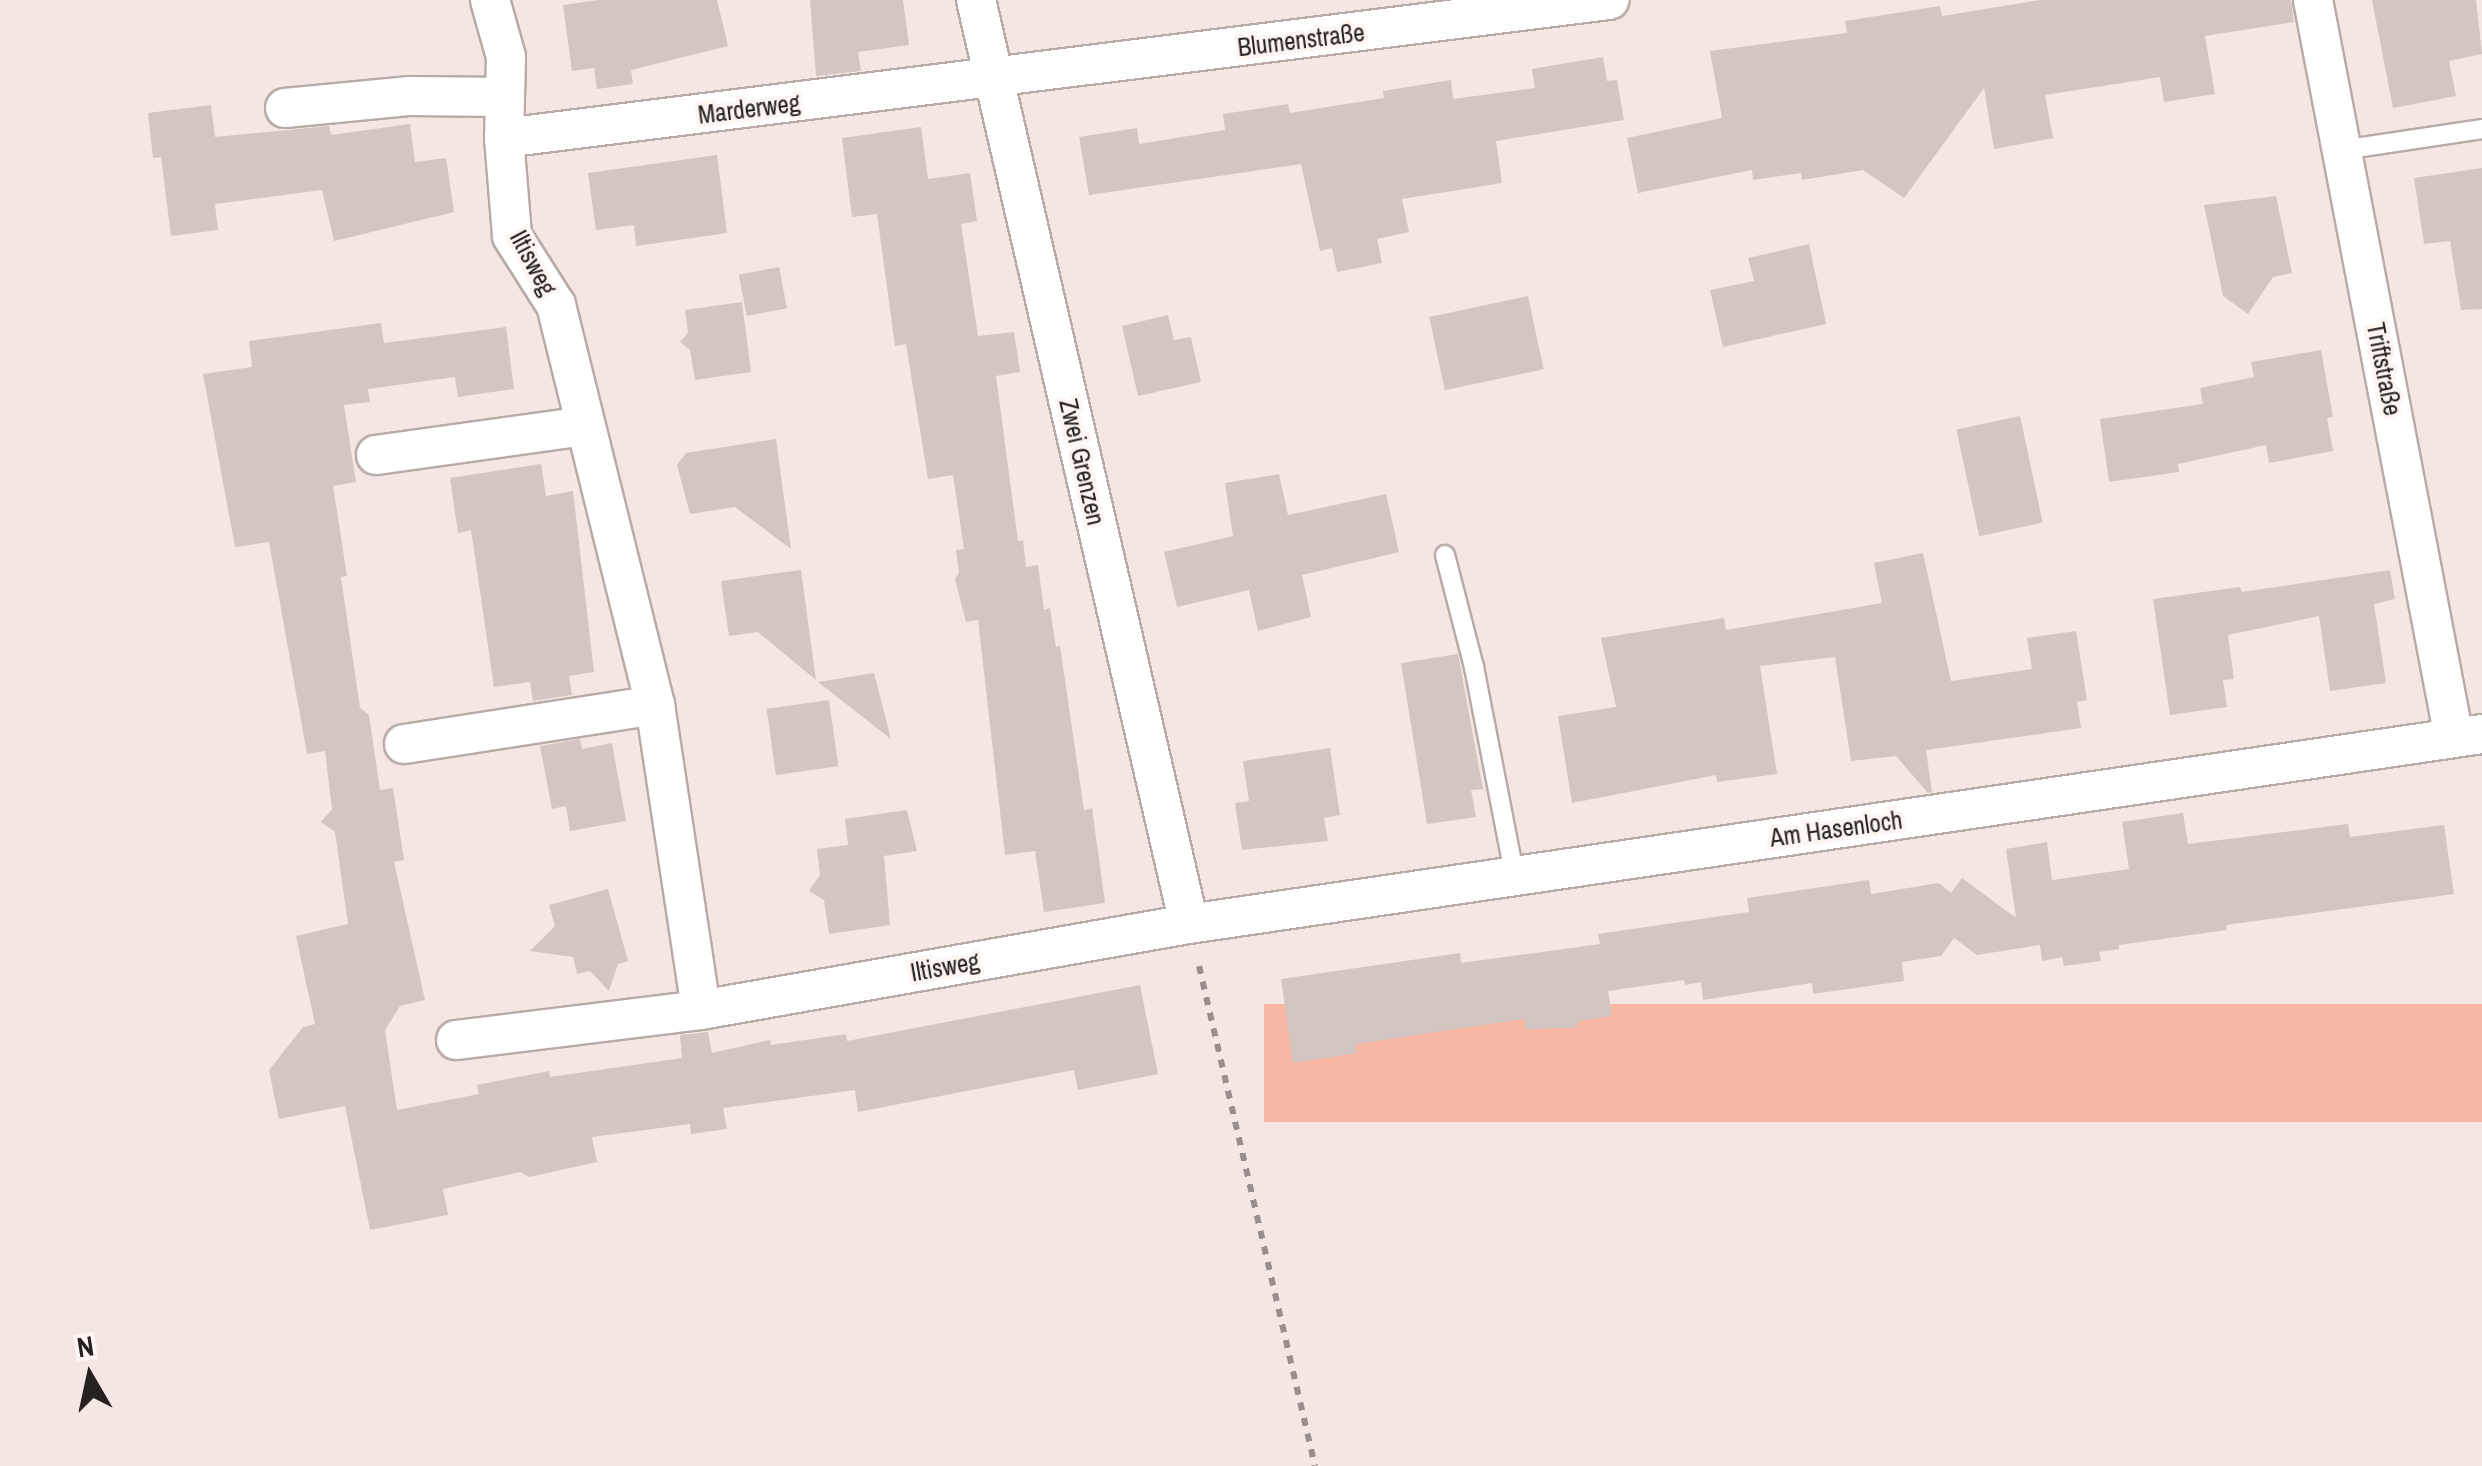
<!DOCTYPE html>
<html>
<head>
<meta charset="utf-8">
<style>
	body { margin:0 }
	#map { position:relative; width:2482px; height:1466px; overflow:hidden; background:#f4e6e2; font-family:"Archivo Narrow",sans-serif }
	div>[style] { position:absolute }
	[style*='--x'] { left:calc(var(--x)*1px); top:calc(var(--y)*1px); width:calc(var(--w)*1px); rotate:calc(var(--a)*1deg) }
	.green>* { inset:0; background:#f8b7a4; transform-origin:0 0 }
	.building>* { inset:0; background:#d3c6c2; transform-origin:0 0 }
	.path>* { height:6px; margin-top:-3px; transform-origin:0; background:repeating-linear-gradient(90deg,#988e8b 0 8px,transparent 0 16px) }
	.roads { filter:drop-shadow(2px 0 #b8aba7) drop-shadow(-2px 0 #b8aba7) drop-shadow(0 2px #b8aba7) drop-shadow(0 -2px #b8aba7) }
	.lane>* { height:18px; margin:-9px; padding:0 9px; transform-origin:9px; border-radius:9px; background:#fff }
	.street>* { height:38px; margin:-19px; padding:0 19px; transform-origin:19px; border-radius:19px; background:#fff }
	span { translate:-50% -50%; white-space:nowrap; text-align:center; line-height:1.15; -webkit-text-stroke:8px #fdf5f2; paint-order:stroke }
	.street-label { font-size:25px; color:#26211f }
	.north { position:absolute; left:40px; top:1326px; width:100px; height:100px; -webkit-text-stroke:8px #fdf5f2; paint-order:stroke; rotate:351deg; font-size:28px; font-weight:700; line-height:40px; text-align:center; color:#26211f }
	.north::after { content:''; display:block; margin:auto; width:35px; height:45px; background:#26211f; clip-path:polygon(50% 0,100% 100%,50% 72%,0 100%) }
</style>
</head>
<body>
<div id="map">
	<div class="green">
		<i style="left:2482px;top:1004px;width:118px;height:1218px;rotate:90deg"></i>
	</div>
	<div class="building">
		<i style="clip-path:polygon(599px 0,717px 0,728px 46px,631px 70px,633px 84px,597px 89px,594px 68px,572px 71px,563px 5px)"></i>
		<i style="clip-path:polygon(810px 0,903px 0,909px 45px,858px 52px,861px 71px,816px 76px)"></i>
		<i style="clip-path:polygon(2040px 0,2291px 0,2294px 22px,2205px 36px,2215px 94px,2164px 102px,2160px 77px,2045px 95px,2053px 138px,1994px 149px,1984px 88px,1904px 198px,1863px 170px,1802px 180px,1801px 173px,1753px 180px,1752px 170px,1638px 193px,1627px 138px,1722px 118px,1710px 51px,1847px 33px,1845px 21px,1940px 6px,1942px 16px)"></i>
		<i style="clip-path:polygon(2372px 0,2476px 0,2482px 54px,2449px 61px,2456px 96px,2393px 108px)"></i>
		<i style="clip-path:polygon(1603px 57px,1607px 81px,1617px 80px,1624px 120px,1496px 141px,1502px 183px,1402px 199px,1409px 232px,1377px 239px,1382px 263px,1337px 272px,1332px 248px,1320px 251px,1301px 164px,1089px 195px,1079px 137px,1137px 128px,1139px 144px,1225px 130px,1223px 114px,1288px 104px,1290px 113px,1384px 98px,1383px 91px,1451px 80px,1453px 99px,1535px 88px,1532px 69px)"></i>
		<i style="clip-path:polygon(211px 105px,215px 137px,329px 126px,331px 135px,410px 124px,415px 162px,446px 158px,454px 212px,334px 241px,322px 190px,215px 204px,218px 230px,171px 236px,161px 157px,153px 158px,148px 113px)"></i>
		<i style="clip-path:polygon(921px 127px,928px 179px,970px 173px,977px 221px,961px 224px,978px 336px,1014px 332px,1020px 372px,996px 376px,1018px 541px,1023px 540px,1026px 567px,1038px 565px,1044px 610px,1050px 608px,1056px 647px,1060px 646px,1084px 810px,1092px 808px,1105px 903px,1044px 912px,1035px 851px,1005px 855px,978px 620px,966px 622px,955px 579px,959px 573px,956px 550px,964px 549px,953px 475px,928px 479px,906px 344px,895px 346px,877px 214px,852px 217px,842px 138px)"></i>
		<i style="clip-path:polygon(717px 155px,727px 233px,636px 246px,634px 225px,596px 230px,588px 173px)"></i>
		<i style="clip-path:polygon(2482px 168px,2482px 309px,2461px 310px,2450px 241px,2424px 244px,2414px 178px)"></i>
		<i style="clip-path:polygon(2276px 196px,2292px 273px,2273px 277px,2248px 314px,2223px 296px,2204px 205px)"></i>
		<i style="clip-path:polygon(1809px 244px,1826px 324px,1723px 347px,1710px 290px,1754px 281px,1748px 258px)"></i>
		<i style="left:779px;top:267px;width:42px;height:41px;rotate:79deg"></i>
		<i style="left:1528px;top:296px;width:75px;height:101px;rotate:78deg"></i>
		<i style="clip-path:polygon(742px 302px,751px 372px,695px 380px,690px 350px,680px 342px,688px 333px,685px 310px)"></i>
		<i style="clip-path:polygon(1168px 315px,1174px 340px,1191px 337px,1201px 382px,1138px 396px,1122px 326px)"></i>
		<i style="clip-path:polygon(381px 323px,384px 343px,506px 327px,514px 389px,458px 397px,455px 377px,368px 389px,370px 402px,344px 405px,356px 482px,333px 486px,347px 576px,341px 577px,360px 708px,369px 715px,380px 790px,393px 788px,404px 860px,394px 862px,425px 1000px,400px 1006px,385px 1030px,397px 1110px,479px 1094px,477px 1085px,549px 1071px,550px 1077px,682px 1058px,680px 1035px,708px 1032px,712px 1053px,770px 1040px,771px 1045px,846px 1034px,847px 1041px,1140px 985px,1158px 1074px,1078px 1090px,1074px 1070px,858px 1112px,855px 1090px,723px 1108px,727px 1129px,691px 1134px,690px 1124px,592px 1137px,597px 1162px,529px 1177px,520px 1172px,443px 1189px,448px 1215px,370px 1230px,345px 1106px,279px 1119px,269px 1070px,303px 1027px,315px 1024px,296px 936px,348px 924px,335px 832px,321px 822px,332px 809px,325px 751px,307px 754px,269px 542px,235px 547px,203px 374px,252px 367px,249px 341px)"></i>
		<i style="clip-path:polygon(2321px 350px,2333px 417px,2327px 418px,2333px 451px,2269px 463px,2266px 445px,2178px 464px,2179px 472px,2109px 482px,2100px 419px,2203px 404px,2200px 388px,2254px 377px,2251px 362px)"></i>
		<i style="left:2020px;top:416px;width:109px;height:65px;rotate:78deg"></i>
		<i style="clip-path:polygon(776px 439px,791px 549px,735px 507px,690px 514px,677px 465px,686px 453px)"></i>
		<i style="clip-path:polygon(541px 464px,546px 496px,573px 491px,594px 672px,569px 676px,572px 695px,533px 701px,530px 682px,494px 687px,471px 530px,458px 533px,450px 478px)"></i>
		<i style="clip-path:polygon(1279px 474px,1288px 515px,1386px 494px,1399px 552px,1302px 575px,1311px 617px,1258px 631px,1249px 590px,1177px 607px,1164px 552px,1233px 536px,1225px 483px)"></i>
		<i style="clip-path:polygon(1923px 553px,1951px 681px,2032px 669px,2027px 638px,2076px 631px,2087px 700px,2077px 702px,2081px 728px,1926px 750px,1932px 792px,1928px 793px,1896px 756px,1851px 761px,1835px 657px,1760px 666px,1777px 774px,1717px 782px,1716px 775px,1572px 803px,1558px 716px,1616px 707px,1601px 638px,1724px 618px,1726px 630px,1882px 603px,1874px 563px)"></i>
		<i style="clip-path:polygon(801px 570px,816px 680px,758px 632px,729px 636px,721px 581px)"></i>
		<i style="clip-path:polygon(2390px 570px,2395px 599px,2374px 604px,2386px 683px,2330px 691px,2319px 616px,2228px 635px,2234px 679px,2223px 680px,2227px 707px,2170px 715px,2153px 599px,2240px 587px,2242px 592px)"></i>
		<i style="clip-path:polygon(1458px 654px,1483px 789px,1471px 790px,1476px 817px,1427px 824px,1401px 663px)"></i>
		<i style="clip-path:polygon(874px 673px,891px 739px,818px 682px)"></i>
		<i style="left:829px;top:700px;width:67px;height:63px;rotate:82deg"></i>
		<i style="clip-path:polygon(580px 739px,582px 749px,612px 743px,626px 821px,570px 831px,566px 806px,552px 809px,540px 746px)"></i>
		<i style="clip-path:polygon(1330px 748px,1340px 815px,1324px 818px,1328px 841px,1242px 850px,1235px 803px,1249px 801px,1243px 761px)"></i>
		<i style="clip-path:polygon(907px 810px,917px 851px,884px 856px,890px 925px,829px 934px,824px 900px,809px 891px,820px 875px,817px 849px,848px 845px,845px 819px)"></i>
		<i style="clip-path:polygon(2183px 813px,2188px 844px,2348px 824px,2350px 837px,2444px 825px,2454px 894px,2226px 925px,2227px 930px,2119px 945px,2119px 949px,2099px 952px,2101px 961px,2064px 966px,2062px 957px,2042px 961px,2040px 945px,1977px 955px,1954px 938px,1941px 956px,1902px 962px,1904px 981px,1813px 994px,1812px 983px,1703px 1000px,1701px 982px,1685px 985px,1684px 980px,1608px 991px,1612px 1016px,1579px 1021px,1575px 1028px,1525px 1029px,1524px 1019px,1356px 1044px,1357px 1053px,1293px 1063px,1281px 979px,1460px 953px,1461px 963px,1600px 944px,1598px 934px,1749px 912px,1747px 898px,1869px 880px,1871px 894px,1939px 883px,1951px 893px,1962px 878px,2016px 918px,2006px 849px,2047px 842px,2052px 880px,2129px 869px,2122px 822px)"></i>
		<i style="clip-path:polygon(608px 889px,628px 961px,618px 964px,609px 991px,590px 971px,577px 974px,573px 957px,530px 951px,555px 926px,549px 905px)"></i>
	</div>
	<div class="path">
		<i style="--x:1199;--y:966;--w:513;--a:76.94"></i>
	</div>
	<div class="roads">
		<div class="lane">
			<i style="--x:2342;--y:150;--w:142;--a:-8.5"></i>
			<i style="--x:1445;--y:555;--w:116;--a:75.5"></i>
			<i style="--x:1474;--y:667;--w:214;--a:79"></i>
		</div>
		<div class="street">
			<i style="--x:490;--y:0;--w:59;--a:74.3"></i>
			<i style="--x:506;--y:57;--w:81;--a:91.4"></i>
			<i style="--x:504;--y:138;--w:98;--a:85.3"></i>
			<i style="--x:512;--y:236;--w:82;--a:57.5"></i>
			<i style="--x:556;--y:305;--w:412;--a:76.1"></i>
			<i style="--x:655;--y:705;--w:308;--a:81.4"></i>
			<i style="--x:976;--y:0;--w:948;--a:77.02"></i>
			<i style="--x:2313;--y:0;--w:751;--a:79.18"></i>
			<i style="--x:285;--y:108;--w:126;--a:-5.5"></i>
			<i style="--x:410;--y:96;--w:95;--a:0.6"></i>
			<i style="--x:504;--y:138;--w:1114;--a:-7.12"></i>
			<i style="--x:376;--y:455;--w:210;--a:-7.9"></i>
			<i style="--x:404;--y:744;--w:254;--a:-8.8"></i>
			<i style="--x:456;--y:1040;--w:247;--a:-7"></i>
			<i style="--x:701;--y:1010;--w:496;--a:-10"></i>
			<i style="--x:1189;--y:924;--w:1307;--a:-8.36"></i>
		</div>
	</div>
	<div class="street-label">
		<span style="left:1301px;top:40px;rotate:-7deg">Blumenstraße</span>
		<span style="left:749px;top:109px;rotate:-7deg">Marderweg</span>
		<span style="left:533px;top:263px;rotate:62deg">Iltisweg</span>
		<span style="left:2384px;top:369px;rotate:79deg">Triftstraße</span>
		<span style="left:1082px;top:462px;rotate:77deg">Zwei Grenzen</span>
		<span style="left:1836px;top:829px;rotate:-8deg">Am Hasenloch</span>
		<span style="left:945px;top:967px;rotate:-10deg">Iltisweg</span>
	</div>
	<div class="north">N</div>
</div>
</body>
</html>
